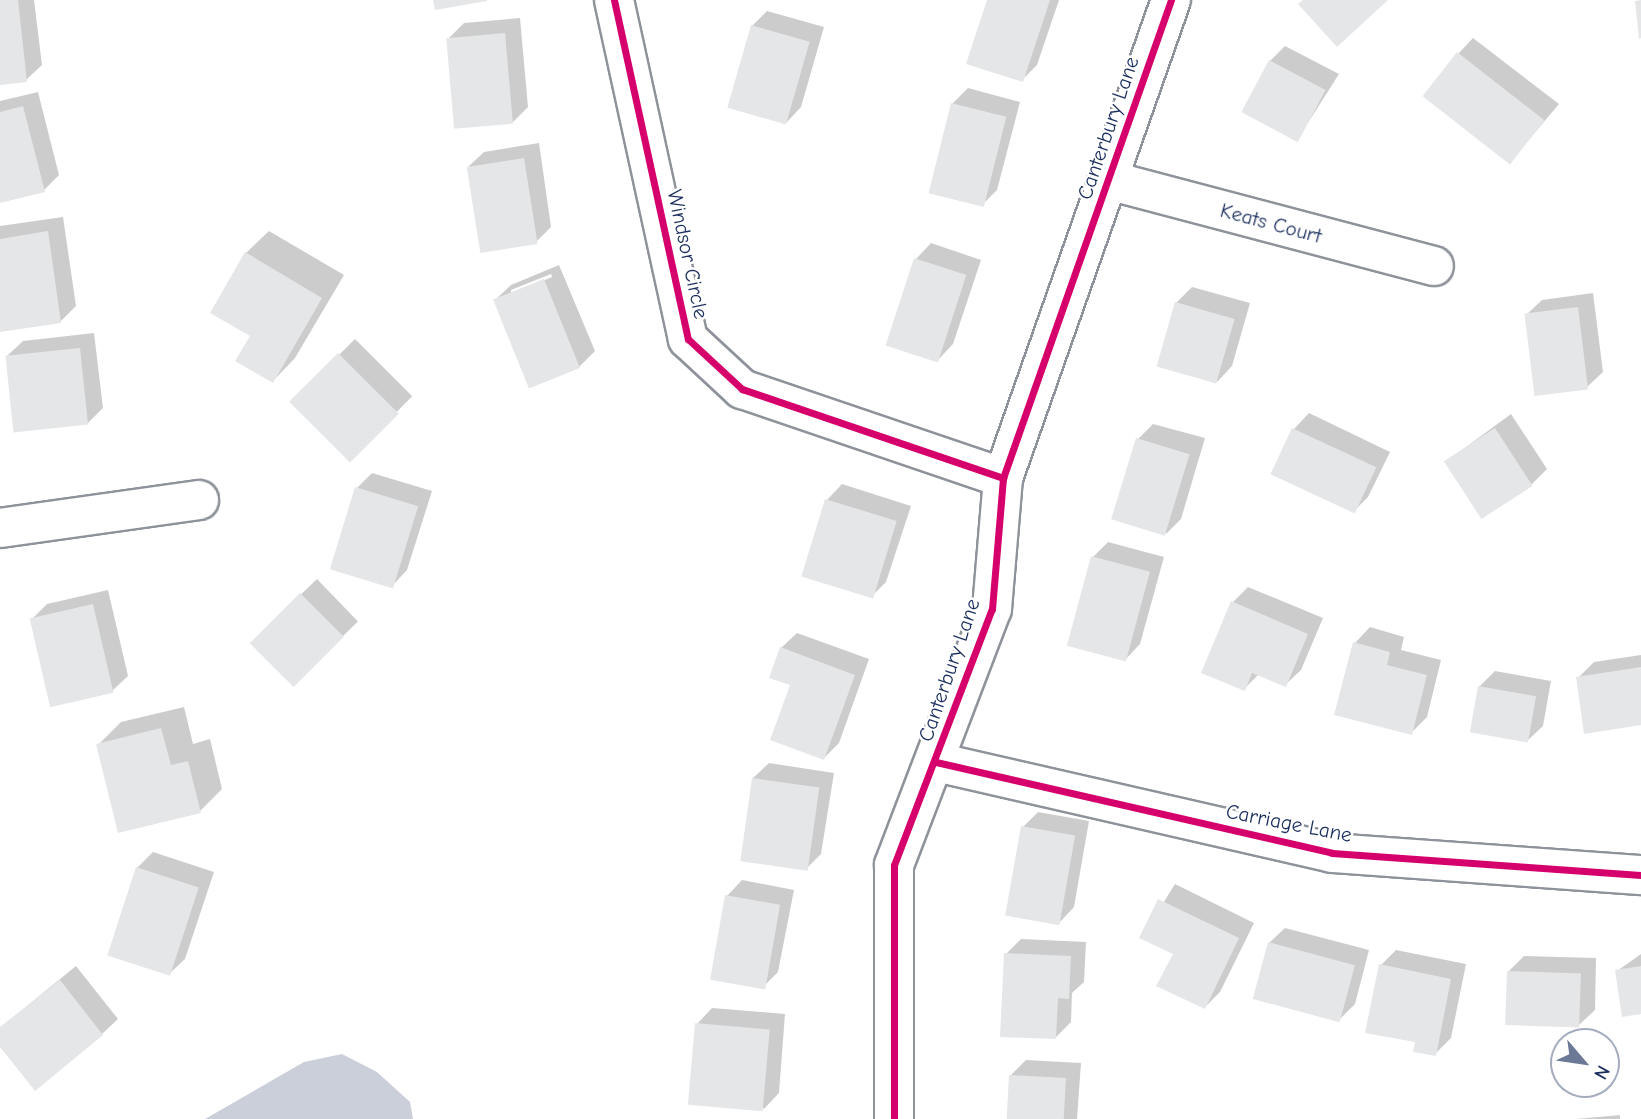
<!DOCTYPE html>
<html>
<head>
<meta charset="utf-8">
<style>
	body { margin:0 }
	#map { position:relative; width:1641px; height:1119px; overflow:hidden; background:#fff; font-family:"Comic Neue",sans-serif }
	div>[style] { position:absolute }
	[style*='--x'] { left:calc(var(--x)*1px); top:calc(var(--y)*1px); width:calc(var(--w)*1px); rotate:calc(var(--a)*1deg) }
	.water>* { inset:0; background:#cbcfda }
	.shadow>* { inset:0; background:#0003; transform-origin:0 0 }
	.building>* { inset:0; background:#e5e6e8; transform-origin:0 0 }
	.roads { filter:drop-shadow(2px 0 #8e929a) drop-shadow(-2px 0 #8e929a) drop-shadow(0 2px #8e929a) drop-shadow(0 -2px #8e929a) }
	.street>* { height:38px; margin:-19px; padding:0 19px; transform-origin:19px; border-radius:19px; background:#fff }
	.cycleway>* { height:7px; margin:-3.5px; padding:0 3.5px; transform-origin:3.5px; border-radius:3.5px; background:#d6006c }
	span { translate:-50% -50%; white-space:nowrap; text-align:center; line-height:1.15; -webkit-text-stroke:5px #fff; paint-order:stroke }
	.street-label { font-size:21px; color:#1b2f5e }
	.north { position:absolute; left:1550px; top:1028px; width:70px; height:70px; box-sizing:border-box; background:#fff; border:2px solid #a4acbf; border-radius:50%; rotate:119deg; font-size:19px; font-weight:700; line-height:28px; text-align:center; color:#1b2f5e }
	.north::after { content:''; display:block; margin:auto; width:24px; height:32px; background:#6b7896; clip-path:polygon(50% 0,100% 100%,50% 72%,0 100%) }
</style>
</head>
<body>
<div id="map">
	<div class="water">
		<i style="clip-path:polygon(342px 1054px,377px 1072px,410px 1102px,413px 1119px,205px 1119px,304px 1062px)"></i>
	</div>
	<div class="shadow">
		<i style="clip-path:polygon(0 0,34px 0,42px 65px,26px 80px,0 83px)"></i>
		<i style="clip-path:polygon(989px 0,1059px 0,1037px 65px,1022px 80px)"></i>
		<i style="clip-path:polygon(767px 11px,824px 27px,801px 107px,786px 123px,752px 26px)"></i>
		<i style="clip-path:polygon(520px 18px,528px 107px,513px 122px,448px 39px,464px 23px)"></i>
		<i style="clip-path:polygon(1473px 38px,1559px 104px,1511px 161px,1458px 54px)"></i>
		<i style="clip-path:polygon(1285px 46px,1339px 74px,1297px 140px,1270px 61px)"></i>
		<i style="clip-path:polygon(968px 88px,1020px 102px,997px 190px,982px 205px,952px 104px)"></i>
		<i style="clip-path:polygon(38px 92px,59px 175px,44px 190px,0 201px,0 101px)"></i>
		<i style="clip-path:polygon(539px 143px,551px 227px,536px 242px,468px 167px,484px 152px)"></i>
		<i style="clip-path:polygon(63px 217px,76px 306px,61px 321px,0 331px,0 226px)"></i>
		<i style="clip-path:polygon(269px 231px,344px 275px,295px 358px,273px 381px,252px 335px,246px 253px)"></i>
		<i style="clip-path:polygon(931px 243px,981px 260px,953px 344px,938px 360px,916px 259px)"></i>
		<i style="clip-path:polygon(evenodd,559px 265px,595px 351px,579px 367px,495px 300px,511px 285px,559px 265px,551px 274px,552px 277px,511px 294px,511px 290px,551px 274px)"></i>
		<i style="clip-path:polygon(1192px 287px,1250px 303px,1232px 366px,1217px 382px,1176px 303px)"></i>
		<i style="clip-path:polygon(1593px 293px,1603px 372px,1587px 387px,1526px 315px,1542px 300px)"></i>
		<i style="clip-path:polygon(94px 333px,103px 408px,87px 424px,7px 356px,23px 341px)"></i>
		<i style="left:355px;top:339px;width:81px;height:89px;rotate:45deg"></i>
		<i style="clip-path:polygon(1309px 413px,1390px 452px,1368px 497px,1353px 512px,1294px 429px)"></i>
		<i style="clip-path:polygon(1511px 414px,1547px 469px,1531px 485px,1447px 461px)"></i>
		<i style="clip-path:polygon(1153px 424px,1205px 438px,1181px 519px,1166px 534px,1138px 439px)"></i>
		<i style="clip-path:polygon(372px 473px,432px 491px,407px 570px,392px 586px,357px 488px)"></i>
		<i style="clip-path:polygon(842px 484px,911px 506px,886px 582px,871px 597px,827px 500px)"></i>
		<i style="clip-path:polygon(1108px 542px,1164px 557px,1140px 644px,1125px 660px,1093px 557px)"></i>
		<i style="left:317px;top:579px;width:59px;height:91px;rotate:46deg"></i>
		<i style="clip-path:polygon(1248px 587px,1323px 618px,1301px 670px,1285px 685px,1259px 674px,1244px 689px,1233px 602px)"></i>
		<i style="clip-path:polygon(108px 590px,128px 676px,112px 691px,32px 619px,47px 604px)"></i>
		<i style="clip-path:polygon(1370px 627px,1404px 637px,1401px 650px,1441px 660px,1427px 717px,1411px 733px,1355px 643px)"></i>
		<i style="clip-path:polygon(797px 633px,869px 659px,839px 743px,824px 758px,781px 648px)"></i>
		<i style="clip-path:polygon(1641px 655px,1641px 723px,1578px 678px,1594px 662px)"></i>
		<i style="clip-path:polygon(1495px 671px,1551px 681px,1543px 726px,1527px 741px,1479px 687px)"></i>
		<i style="clip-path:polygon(184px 707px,193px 744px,210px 739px,222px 789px,200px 811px,98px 745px,121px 722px)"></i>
		<i style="clip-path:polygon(769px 763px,834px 773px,821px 854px,806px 869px,753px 778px)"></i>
		<i style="clip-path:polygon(1038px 812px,1089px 821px,1074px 907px,1059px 923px,1023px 827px)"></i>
		<i style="clip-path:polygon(153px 852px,214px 872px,185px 959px,169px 974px,137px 868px)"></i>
		<i style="clip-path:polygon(742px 880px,794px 890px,778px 972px,762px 988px,727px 896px)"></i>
		<i style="clip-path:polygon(1175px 884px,1254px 923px,1220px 992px,1205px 1007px,1175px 953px,1142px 937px)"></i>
		<i style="clip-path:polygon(1285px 928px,1369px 950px,1355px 1004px,1339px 1020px,1269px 943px)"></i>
		<i style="clip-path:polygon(1021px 939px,1086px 942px,1084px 982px,1072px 993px,1071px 1022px,1056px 1037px,1006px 954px)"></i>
		<i style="clip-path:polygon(1396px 950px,1466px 964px,1451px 1038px,1435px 1054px,1417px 1041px,1381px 965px)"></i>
		<i style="clip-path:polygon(1641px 954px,1641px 1012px,1617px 971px)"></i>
		<i style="clip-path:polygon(1524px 956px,1596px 958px,1595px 1010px,1579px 1025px,1509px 971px)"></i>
		<i style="clip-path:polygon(76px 966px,118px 1019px,102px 1034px,0 1044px,0 1028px)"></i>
		<i style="clip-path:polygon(712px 1008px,785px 1014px,779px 1093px,764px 1109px,697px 1024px)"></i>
		<i style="clip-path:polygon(1026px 1060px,1081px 1063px,1077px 1119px,1008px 1119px,1011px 1075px)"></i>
		<i style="clip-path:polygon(1620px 1115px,1620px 1119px,1576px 1119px)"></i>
	</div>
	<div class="building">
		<i style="clip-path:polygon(0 0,18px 0,27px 82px,0 85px)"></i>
		<i style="clip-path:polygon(433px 0,487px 0,487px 1px,435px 10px)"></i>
		<i style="clip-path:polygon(987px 0,1050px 0,1023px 82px,966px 64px)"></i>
		<i style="clip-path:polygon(1303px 0,1388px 0,1337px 47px,1298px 4px)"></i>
		<i style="clip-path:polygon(1641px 0,1641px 38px,1639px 39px,1635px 1px)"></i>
		<i style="left:751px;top:25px;width:61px;height:86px;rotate:16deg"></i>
		<i style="left:505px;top:33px;width:91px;height:59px;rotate:85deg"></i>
		<i style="left:1457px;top:52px;width:111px;height:56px;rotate:38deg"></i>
		<i style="left:1269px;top:60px;width:64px;height:59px;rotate:28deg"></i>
		<i style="left:951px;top:103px;width:57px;height:93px;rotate:14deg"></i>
		<i style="clip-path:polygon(23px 106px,45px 192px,0 203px,0 112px)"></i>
		<i style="left:524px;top:158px;width:87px;height:58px;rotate:81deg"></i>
		<i style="clip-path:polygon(48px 231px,61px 323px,0 332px,0 239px)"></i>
		<i style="clip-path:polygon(245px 252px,322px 298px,273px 383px,235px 361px,250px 336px,210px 313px)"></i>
		<i style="left:914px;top:258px;width:55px;height:92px;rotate:18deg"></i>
		<i style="left:544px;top:279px;width:96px;height:55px;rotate:68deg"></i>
		<i style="left:1175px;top:302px;width:62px;height:67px;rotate:16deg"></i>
		<i style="left:1578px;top:307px;width:83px;height:54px;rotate:83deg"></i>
		<i style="left:80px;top:348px;width:77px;height:75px;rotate:84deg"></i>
		<i style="left:338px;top:353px;width:86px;height:69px;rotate:45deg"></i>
		<i style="left:1292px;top:428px;width:93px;height:51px;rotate:25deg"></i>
		<i style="left:1495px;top:428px;width:69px;height:61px;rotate:57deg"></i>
		<i style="left:1136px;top:438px;width:56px;height:85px;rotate:17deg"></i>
		<i style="left:355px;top:487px;width:66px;height:86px;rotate:17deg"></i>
		<i style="left:825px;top:499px;width:75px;height:81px;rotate:17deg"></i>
		<i style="left:1091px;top:556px;width:61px;height:93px;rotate:15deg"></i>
		<i style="left:300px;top:593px;width:62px;height:71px;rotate:45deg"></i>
		<i style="clip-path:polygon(1231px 601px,1308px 634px,1286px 687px,1252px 673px,1245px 691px,1201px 673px)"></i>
		<i style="left:93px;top:604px;width:91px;height:65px;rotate:77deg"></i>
		<i style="clip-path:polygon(1353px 642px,1390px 652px,1387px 665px,1427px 675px,1412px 735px,1334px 715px)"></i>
		<i style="clip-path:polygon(780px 647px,855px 675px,824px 760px,770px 740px,790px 685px,769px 678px)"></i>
		<i style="clip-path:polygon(1641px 667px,1641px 725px,1584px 734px,1576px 677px)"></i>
		<i style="left:1478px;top:686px;width:59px;height:47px;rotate:10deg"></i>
		<i style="clip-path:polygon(161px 728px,171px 765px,188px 761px,201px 813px,118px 833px,96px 744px)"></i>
		<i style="left:752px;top:778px;width:68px;height:84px;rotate:8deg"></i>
		<i style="left:1021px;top:826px;width:55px;height:91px;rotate:10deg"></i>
		<i style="left:136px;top:867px;width:66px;height:93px;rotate:18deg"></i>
		<i style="left:725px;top:895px;width:56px;height:86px;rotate:10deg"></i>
		<i style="clip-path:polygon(1158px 899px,1239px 938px,1205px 1009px,1156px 986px,1173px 954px,1139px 938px)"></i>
		<i style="left:1268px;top:942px;width:90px;height:59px;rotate:15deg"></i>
		<i style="clip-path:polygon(1004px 953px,1071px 956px,1069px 999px,1058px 998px,1056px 1039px,1000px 1037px)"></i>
		<i style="clip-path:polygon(1379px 964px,1451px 979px,1436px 1056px,1413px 1052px,1415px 1042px,1365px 1033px)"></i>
		<i style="clip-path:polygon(1641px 966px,1641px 1014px,1622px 1017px,1615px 970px)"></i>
		<i style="left:1507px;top:971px;width:74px;height:54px;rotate:2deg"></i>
		<i style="clip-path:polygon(60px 980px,103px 1035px,35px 1091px,0 1047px,0 1027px)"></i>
		<i style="left:695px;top:1023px;width:75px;height:82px;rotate:5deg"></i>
		<i style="left:1009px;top:1075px;width:57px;height:44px;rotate:3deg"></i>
	</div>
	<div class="roads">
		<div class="street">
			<i style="--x:614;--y:0;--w:347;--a:77.7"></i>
			<i style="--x:688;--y:339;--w:74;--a:42.8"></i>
			<i style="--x:742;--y:389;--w:276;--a:18.8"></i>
			<i style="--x:1108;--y:180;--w:337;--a:14.8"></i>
			<i style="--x:0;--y:528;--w:201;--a:-8"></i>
			<i style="--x:936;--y:762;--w:406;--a:12.9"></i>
			<i style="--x:1332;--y:853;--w:310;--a:4.1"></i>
			<i style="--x:894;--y:1119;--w:254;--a:-90"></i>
			<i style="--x:894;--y:865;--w:274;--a:-69.1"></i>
			<i style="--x:992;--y:609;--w:131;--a:-85.2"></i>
			<i style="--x:1003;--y:478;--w:507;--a:-70.64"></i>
		</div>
	</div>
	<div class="cycleway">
		<i style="--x:614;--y:0;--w:347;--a:77.7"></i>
		<i style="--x:688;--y:339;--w:74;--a:42.8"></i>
		<i style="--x:742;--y:389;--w:276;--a:18.8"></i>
		<i style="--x:936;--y:762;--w:406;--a:12.9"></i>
		<i style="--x:1332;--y:853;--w:310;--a:4.1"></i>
		<i style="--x:894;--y:1119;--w:254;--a:-90"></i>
		<i style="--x:894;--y:865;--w:274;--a:-69.1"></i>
		<i style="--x:992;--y:609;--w:131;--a:-85.2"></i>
		<i style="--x:1003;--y:478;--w:507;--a:-70.64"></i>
	</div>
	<div class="street-label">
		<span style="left:1108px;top:128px;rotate:-71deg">Canterbury Lane</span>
		<span style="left:1271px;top:223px;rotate:15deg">Keats Court</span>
		<span style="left:688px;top:254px;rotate:78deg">Windsor Circle</span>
		<span style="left:949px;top:670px;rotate:-71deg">Canterbury Lane</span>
		<span style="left:1289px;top:823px;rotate:11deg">Carriage Lane</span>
	</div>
	<div class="north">N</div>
</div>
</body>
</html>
